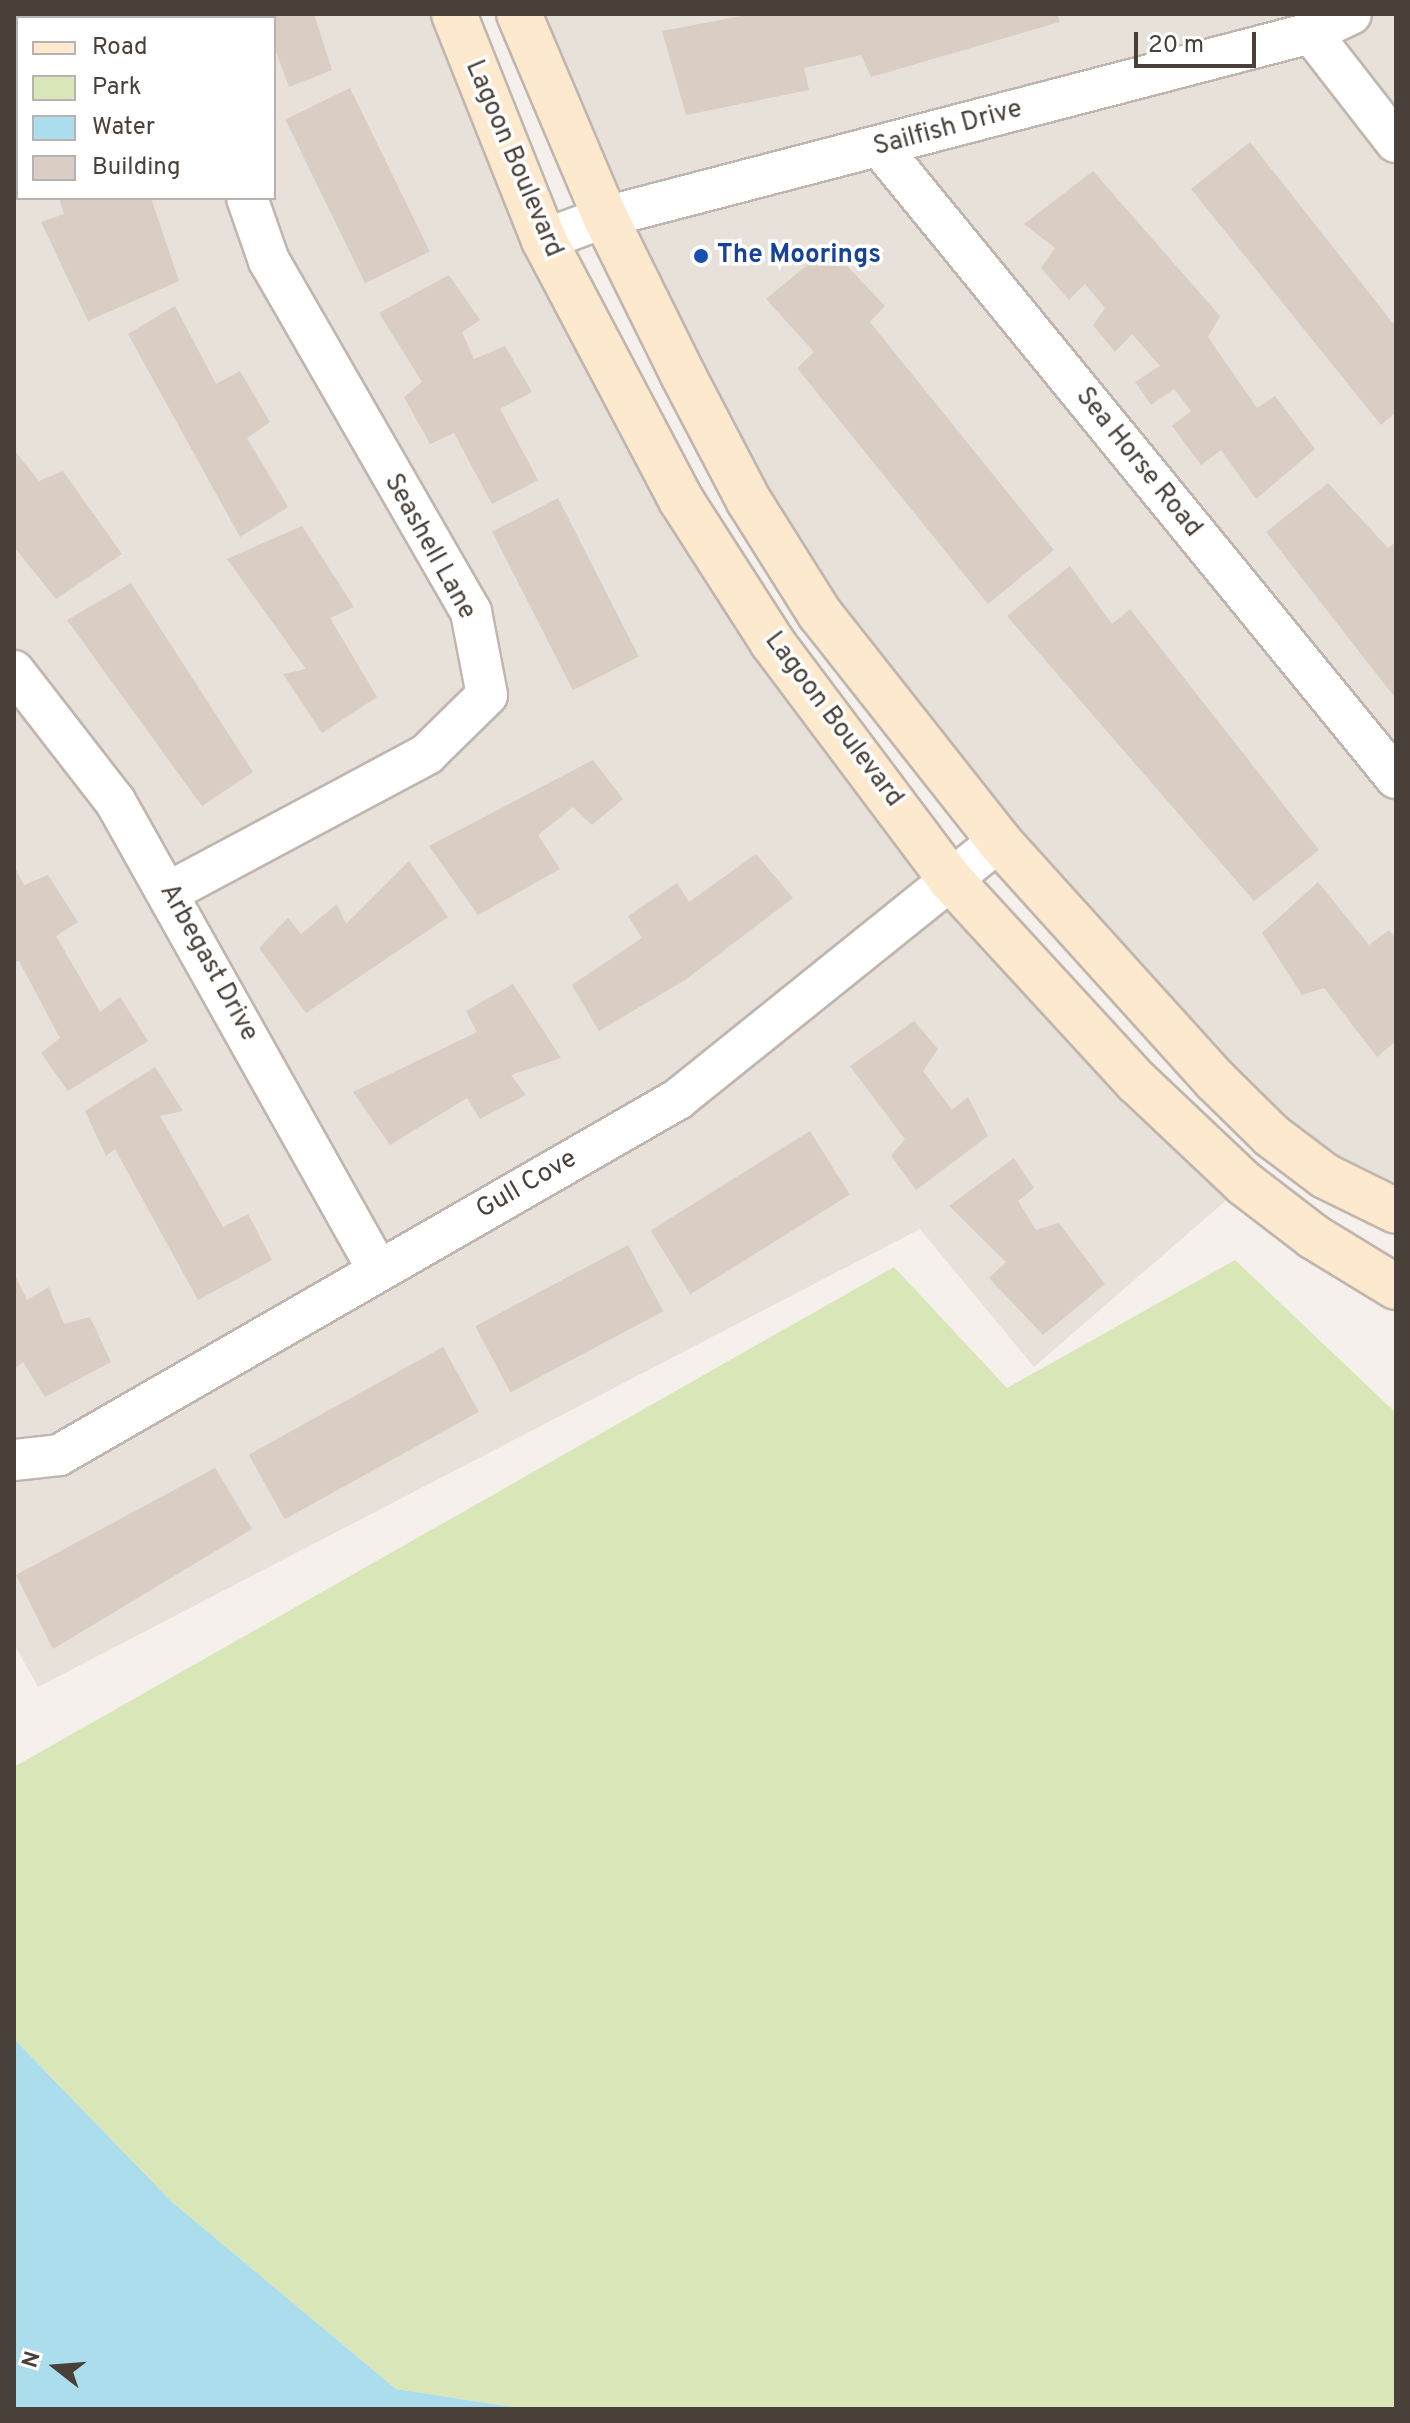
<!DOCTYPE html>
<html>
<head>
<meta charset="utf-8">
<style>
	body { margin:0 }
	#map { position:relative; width:1410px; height:2423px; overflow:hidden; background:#f5f0eb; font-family:Overpass,sans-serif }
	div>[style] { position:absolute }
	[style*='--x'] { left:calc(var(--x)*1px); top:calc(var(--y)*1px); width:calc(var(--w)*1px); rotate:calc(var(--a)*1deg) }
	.residential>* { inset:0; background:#e8e1da }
	.green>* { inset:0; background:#d9e6b7 }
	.water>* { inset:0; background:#acdded }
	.building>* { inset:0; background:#d9cdc4; transform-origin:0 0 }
	.roads { filter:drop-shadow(2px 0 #c0b6ae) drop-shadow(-2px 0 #c0b6ae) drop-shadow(0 2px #c0b6ae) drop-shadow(0 -2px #c0b6ae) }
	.street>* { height:40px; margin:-20px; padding:0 20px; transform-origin:20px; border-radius:20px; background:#fff }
	.secondary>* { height:44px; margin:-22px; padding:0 22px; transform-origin:22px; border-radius:22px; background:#fce9ce }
	.dots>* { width:22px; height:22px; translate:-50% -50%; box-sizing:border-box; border:4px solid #fff; border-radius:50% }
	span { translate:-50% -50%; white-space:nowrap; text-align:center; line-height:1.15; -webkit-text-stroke:7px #fff; paint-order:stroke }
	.street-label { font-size:26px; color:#494039 }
	.transit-label { font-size:26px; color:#164399; font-weight:700 }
	.left { translate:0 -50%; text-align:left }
	.frame { position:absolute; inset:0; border:16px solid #494039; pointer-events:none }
	.legend { position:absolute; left:16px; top:16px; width:260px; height:184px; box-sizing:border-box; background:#fff; border:2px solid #b6b3b0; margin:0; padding:10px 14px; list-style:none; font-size:24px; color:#494039 }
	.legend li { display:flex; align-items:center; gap:16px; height:40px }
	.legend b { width:40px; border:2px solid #b6b3b0 }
	.north { position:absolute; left:16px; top:2327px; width:80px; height:80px; -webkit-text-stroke:6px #fff; paint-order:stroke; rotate:287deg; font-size:22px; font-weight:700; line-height:32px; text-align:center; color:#494039 }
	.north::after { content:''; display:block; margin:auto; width:28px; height:36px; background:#494039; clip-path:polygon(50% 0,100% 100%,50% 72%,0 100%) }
	.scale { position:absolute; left:1134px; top:32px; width:122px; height:36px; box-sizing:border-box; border:4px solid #494039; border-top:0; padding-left:10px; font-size:24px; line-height:28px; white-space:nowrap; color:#494039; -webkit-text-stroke:6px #fff; paint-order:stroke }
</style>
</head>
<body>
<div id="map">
	<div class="residential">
		<i style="clip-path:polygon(evenodd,14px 14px,454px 14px,772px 642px,1245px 1184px,1034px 1367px,920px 1229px,38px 1687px,14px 1644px,14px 14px,18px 18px,274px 18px,274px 198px,18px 198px,18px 18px)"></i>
		<i style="clip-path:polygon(519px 14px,1396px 14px,1396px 1211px,1325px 1176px,820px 614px)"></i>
	</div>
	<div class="green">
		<i style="clip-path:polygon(1235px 1260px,1396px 1413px,1396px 2409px,527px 2409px,396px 2389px,171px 2201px,14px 2039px,14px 1767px,894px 1267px,1007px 1388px)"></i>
	</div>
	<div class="water">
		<i style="clip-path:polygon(14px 2039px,171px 2201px,396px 2389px,527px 2409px,14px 2409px)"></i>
	</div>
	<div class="building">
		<i style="clip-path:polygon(14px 14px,78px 14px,80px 18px,18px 18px,17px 31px)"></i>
		<i style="clip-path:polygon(263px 14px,314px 14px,332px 70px,289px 87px,274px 46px,274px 18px)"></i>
		<i style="clip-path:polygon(752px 14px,1057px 14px,1060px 22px,871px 77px,861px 55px,804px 68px,809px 90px,686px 115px,662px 31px)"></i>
		<i style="left:350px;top:88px;width:182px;height:72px;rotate:64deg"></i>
		<i style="clip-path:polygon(1250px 142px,1396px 327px,1396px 412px,1381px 425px,1191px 189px)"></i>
		<i style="clip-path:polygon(1093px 171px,1220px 316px,1208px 337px,1257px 408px,1275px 396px,1315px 449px,1256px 499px,1221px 450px,1201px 465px,1172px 426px,1191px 411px,1174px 389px,1151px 405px,1135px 382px,1160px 366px,1132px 334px,1115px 352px,1093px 325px,1105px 308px,1085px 284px,1069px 300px,1041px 268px,1055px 248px,1024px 224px)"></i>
		<i style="clip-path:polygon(59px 198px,151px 198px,179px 281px,88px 321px,41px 222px,64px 214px)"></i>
		<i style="clip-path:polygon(829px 247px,885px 306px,870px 322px,1054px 550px,988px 604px,797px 368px,814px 352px,766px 299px)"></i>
		<i style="clip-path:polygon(449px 275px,480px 320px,462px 332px,474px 359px,505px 346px,532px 392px,500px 409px,538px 480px,492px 504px,454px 433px,430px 444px,404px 397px,422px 382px,379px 313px)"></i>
		<i style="clip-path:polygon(175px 306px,216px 384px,240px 371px,270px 422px,247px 438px,288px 507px,240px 537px,128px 334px)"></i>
		<i style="clip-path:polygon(14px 450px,39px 481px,63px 471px,122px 554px,56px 599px,14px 547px)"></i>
		<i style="clip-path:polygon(1328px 483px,1388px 548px,1396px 542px,1396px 699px,1266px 532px)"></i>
		<i style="left:558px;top:498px;width:178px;height:74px;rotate:63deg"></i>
		<i style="clip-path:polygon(302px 526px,354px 607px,330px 618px,377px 697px,322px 733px,283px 674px,306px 669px,227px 559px)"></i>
		<i style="clip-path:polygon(1070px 566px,1112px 624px,1130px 609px,1319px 850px,1254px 901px,1007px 616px)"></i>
		<i style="clip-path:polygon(131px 583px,253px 772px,202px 806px,67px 620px)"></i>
		<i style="clip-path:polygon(593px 760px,623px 799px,592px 825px,573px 807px,538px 835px,560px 869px,478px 915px,429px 846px)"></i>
		<i style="clip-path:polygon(756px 854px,793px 898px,685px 980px,599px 1031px,572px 985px,642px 938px,628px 916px,677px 883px,689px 902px)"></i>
		<i style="clip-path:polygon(409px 861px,448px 917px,306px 1013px,259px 948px,288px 918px,301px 934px,337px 904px,346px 924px)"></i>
		<i style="clip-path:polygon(14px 866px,24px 885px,48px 875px,78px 922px,56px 936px,100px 1012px,120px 997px,148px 1041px,68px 1091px,41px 1053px,60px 1038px,19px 961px,14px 962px)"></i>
		<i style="clip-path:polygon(1318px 882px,1369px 945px,1389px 930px,1396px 940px,1396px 1041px,1377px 1057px,1324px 988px,1302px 995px,1262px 933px)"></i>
		<i style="clip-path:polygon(513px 984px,561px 1058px,511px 1075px,526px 1095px,480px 1119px,467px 1098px,390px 1145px,353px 1092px,477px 1032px,466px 1011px)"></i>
		<i style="clip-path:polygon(914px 1021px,938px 1049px,923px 1071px,952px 1110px,968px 1097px,988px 1136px,916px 1190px,891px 1156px,905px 1139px,850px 1066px)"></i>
		<i style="clip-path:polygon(155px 1067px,183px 1111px,160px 1116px,223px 1227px,248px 1214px,272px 1260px,198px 1300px,115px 1149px,106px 1156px,85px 1111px)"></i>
		<i style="left:810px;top:1131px;width:75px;height:188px;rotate:58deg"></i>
		<i style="clip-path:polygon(1014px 1158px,1034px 1188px,1018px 1201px,1036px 1230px,1059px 1223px,1105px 1284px,1043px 1335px,989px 1278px,1006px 1262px,949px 1206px)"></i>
		<i style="left:628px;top:1245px;width:75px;height:173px;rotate:62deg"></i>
		<i style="clip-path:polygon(14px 1273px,27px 1300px,49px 1287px,64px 1324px,90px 1317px,111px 1362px,45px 1397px,23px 1362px,14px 1369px)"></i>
		<i style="left:443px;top:1347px;width:74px;height:222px;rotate:61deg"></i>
		<i style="clip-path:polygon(215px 1468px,252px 1529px,53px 1649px,16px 1575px)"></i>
	</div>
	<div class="roads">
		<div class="street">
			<i style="--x:185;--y:14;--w:4;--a:76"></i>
			<i style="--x:1311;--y:33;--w:138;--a:52.1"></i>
			<i style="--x:880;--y:147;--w:815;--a:50.73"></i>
			<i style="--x:544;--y:240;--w:65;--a:-20.7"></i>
			<i style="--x:605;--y:217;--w:730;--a:-14.61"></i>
			<i style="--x:1311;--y:33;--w:44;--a:-25.4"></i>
			<i style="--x:14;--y:671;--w:165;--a:52.2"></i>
			<i style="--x:115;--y:801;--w:538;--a:60.72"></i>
			<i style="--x:169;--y:892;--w:293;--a:-28.1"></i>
			<i style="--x:427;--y:754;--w:84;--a:-44.5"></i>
			<i style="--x:487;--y:695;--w:85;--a:-100.9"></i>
			<i style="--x:471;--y:612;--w:405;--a:-119.9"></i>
			<i style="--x:269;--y:261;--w:67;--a:-109.2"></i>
			<i style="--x:14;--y:1460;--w:45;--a:-6.3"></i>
			<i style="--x:59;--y:1455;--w:714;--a:-29.9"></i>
			<i style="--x:678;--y:1099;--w:412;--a:-38.8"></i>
		</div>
		<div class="secondary">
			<i style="--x:454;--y:14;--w:243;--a:68.3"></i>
			<i style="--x:544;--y:240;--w:294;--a:62.2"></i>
			<i style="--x:681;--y:500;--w:169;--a:57.3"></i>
			<i style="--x:772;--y:642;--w:298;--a:53.1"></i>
			<i style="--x:951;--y:880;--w:275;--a:47.4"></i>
			<i style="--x:1137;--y:1082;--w:149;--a:43.4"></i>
			<i style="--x:1245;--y:1184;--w:87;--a:37.5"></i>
			<i style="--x:1314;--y:1237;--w:96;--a:31.4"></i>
			<i style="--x:519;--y:14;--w:220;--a:67"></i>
			<i style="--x:605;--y:217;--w:176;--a:63.7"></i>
			<i style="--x:683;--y:375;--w:142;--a:62.4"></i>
			<i style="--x:749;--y:501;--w:133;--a:57.9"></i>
			<i style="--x:820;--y:614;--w:289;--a:51.7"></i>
			<i style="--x:999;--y:841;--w:322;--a:47.9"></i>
			<i style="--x:1215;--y:1080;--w:80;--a:44.5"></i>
			<i style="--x:1272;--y:1136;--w:66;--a:37"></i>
			<i style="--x:1325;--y:1176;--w:79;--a:26.2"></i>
		</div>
	</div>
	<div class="dots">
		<i style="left:701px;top:256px;background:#1a4fb4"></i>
	</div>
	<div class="street-label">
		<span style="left:948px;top:129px;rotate:-15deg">Sailfish Drive</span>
		<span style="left:513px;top:159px;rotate:67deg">Lagoon Boulevard</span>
		<span style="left:1138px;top:463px;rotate:51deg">Sea Horse Road</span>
		<span style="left:429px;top:547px;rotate:61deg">Seashell Lane</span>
		<span style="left:833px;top:720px;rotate:53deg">Lagoon Boulevard</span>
		<span style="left:208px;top:963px;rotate:61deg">Arbegast Drive</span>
		<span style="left:527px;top:1185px;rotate:-30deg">Gull Cove</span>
	</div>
	<div class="transit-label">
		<span class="left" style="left:717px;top:256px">The Moorings</span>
	</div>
	<div class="frame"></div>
	<ul class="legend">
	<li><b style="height:10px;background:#fce9ce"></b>Road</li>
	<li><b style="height:22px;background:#d9e6b7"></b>Park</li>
	<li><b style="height:22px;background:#acdded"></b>Water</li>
	<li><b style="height:22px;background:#d9cdc4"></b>Building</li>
	</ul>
	<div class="north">N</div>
	<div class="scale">20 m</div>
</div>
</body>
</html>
